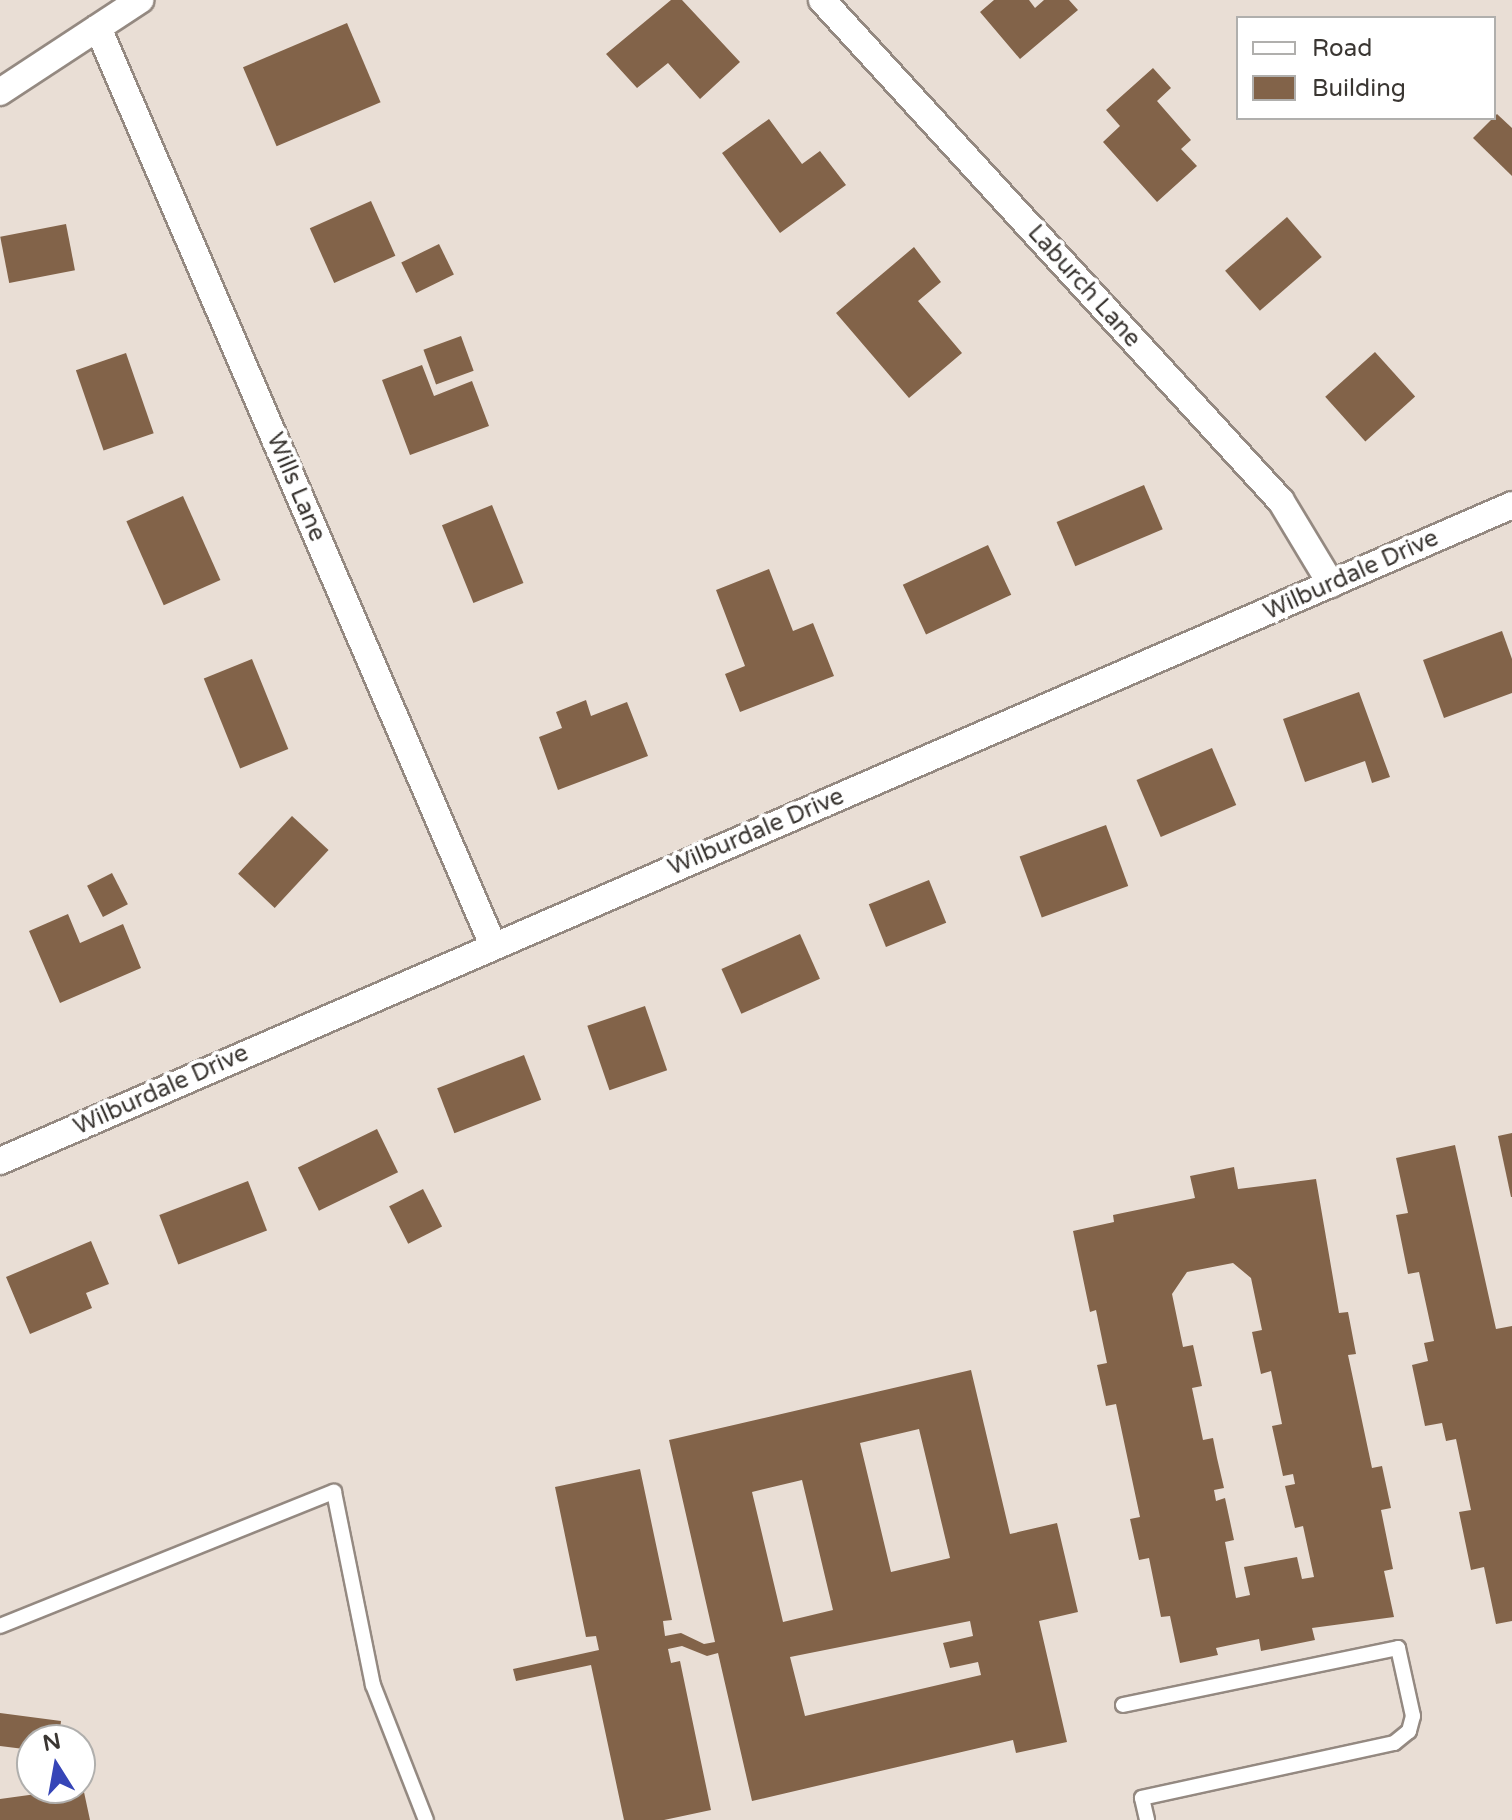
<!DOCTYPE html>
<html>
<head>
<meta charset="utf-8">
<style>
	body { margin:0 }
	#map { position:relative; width:1512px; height:1820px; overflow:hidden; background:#e9ded5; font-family:"Varela Round",sans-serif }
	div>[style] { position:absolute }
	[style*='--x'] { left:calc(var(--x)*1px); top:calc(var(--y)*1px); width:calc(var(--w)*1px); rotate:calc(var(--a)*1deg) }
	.building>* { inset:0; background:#826349; transform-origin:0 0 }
	.roads { filter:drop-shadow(2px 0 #948981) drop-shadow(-2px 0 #948981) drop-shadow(0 2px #948981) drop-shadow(0 -2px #948981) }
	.lane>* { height:14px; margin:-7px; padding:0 7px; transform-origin:7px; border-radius:7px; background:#fff }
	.street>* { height:26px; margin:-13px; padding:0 13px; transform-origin:13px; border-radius:13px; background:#fff }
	span { translate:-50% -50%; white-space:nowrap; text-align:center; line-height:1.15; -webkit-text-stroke:8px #fff; paint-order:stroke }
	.street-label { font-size:24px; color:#3a3632 }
	.legend { position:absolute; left:1236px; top:16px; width:260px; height:104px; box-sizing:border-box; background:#fff; border:2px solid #b0afad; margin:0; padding:10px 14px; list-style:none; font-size:24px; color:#3a3632 }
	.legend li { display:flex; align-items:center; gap:16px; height:40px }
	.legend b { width:40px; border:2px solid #b0afad }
	.north { position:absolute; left:16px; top:1724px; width:80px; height:80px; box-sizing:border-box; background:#fff; border:2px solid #b0afad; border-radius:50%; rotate:349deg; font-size:22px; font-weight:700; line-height:32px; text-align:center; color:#3a3632 }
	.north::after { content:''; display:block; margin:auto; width:28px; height:36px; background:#3645b7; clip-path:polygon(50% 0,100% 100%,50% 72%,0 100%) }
</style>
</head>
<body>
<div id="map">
	<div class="building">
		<i style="clip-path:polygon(671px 0,682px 0,740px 62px,700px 99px,668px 63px,637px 88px,606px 54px)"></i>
		<i style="clip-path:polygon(994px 0,1029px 0,1035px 8px,1044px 0,1069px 0,1078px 10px,1020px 59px,980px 12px)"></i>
		<i style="left:347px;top:23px;width:86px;height:113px;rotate:67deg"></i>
		<i style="clip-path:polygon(1153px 68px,1171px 88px,1157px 101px,1191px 140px,1181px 149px,1197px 166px,1157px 202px,1103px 142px,1120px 126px,1106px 110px)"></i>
		<i style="clip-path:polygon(1497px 114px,1512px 128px,1512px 176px,1473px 138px)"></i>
		<i style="clip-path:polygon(769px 119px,802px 164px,820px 151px,846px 185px,780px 233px,722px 153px)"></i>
		<i style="left:371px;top:201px;width:60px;height:67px;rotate:66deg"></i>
		<i style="left:1287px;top:217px;width:53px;height:82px;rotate:49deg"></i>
		<i style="left:66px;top:224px;width:47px;height:67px;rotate:79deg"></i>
		<i style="left:439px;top:244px;width:34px;height:42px;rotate:64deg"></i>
		<i style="clip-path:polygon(914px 247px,941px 282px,918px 301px,962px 353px,909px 398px,836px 313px)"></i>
		<i style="left:461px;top:336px;width:37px;height:40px;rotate:70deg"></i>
		<i style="left:1375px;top:352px;width:60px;height:67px;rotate:48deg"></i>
		<i style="left:126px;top:353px;width:85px;height:53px;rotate:71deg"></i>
		<i style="clip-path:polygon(422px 365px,434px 396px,472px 381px,489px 426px,410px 455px,382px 380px)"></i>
		<i style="left:1144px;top:485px;width:48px;height:95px;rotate:67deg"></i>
		<i style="left:183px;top:496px;width:92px;height:62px;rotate:66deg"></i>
		<i style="left:492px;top:505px;width:84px;height:54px;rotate:68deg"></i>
		<i style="left:988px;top:545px;width:55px;height:94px;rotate:65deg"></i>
		<i style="clip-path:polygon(769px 569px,793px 631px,813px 623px,834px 676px,740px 712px,725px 674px,745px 666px,716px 590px)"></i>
		<i style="clip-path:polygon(1502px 631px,1512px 659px,1512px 693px,1444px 718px,1423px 660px)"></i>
		<i style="left:252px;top:659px;width:97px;height:52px;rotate:68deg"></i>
		<i style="clip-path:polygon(1359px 692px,1390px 777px,1372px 783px,1365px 761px,1305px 782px,1283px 719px)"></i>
		<i style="clip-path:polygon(586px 700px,591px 716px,627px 702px,648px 756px,558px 790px,539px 737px,562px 728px,556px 712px)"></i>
		<i style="left:1212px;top:748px;width:62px;height:82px;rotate:67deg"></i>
		<i style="left:292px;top:816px;width:50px;height:79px;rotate:43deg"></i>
		<i style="left:1106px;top:825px;width:65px;height:92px;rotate:70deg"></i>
		<i style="left:112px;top:873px;width:35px;height:28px;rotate:63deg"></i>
		<i style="left:929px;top:880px;width:46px;height:65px;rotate:68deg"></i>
		<i style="clip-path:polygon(68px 914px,80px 943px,123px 924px,141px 968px,60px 1003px,29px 931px)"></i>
		<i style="left:800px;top:934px;width:49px;height:86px;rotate:66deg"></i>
		<i style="left:645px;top:1006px;width:68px;height:61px;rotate:71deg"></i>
		<i style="left:524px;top:1055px;width:48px;height:93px;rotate:69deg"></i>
		<i style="left:377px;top:1129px;width:48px;height:88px;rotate:64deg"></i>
		<i style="clip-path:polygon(1512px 1133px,1512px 1197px,1511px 1197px,1498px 1136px)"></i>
		<i style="clip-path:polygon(1455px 1145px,1496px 1329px,1512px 1326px,1512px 1621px,1496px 1624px,1484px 1567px,1471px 1570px,1459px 1512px,1471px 1510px,1456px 1439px,1446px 1441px,1442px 1423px,1425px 1426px,1412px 1365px,1428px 1361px,1424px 1343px,1434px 1341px,1419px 1272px,1408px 1274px,1396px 1215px,1408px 1213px,1396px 1158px)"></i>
		<i style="clip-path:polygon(evenodd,1234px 1167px,1238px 1189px,1316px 1179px,1339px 1313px,1348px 1312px,1356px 1354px,1348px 1355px,1372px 1468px,1382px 1466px,1391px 1508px,1381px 1510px,1393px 1569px,1384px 1571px,1394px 1617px,1312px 1628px,1315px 1640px,1261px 1651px,1259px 1639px,1216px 1648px,1218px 1655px,1180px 1663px,1170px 1616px,1161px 1617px,1149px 1558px,1139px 1560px,1130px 1519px,1140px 1517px,1116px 1404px,1106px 1406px,1097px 1365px,1107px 1363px,1096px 1310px,1090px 1312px,1073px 1231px,1114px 1222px,1113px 1215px,1195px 1198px,1190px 1176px,1234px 1167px,1233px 1263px,1251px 1278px,1262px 1330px,1252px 1332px,1261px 1374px,1271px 1371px,1282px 1424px,1272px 1426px,1283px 1476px,1293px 1474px,1295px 1484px,1285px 1486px,1295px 1528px,1303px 1526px,1314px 1577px,1302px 1579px,1297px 1557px,1244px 1567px,1250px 1595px,1236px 1598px,1225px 1542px,1234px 1540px,1225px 1498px,1216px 1501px,1214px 1490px,1224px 1488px,1217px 1458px,1213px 1438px,1203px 1440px,1192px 1388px,1202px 1386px,1193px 1345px,1183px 1347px,1172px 1294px,1187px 1272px,1233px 1263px)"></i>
		<i style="left:248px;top:1181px;width:53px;height:95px;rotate:69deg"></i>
		<i style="left:423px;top:1189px;width:42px;height:38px;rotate:63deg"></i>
		<i style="clip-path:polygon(91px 1241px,109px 1284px,86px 1293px,92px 1308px,30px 1334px,6px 1277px)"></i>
		<i style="clip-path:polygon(evenodd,971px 1370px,1010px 1534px,1057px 1523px,1078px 1612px,1039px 1621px,1067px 1742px,1016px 1753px,1013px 1740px,752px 1801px,718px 1653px,707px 1656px,682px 1646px,668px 1649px,671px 1663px,680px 1661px,711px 1810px,664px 1820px,624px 1820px,591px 1665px,516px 1681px,513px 1669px,599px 1650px,596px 1636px,586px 1637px,555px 1487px,640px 1469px,672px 1620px,663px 1621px,665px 1636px,681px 1633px,704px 1644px,715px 1642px,669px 1440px,971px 1370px,919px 1429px,950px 1558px,891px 1572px,860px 1443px,919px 1429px,971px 1370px,802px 1480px,833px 1610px,783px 1622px,752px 1492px,802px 1480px,971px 1370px,970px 1621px,973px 1636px,943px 1643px,950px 1668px,978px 1662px,981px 1675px,805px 1716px,790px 1657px,970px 1621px)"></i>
		<i style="clip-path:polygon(0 1713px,61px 1721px,59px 1740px,32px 1740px,32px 1750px,0 1746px)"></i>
		<i style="clip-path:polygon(81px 1778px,90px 1820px,0 1820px,0 1799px,80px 1788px)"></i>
	</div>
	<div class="roads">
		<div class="lane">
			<i style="--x:0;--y:1626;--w:360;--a:-21.9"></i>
			<i style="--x:334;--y:1492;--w:197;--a:78.6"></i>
			<i style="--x:373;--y:1685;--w:145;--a:68.6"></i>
			<i style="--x:1123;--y:1705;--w:281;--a:-11.7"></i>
			<i style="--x:1398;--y:1648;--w:70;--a:77.6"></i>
			<i style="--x:1413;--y:1716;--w:16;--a:105"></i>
			<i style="--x:1409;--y:1731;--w:19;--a:141"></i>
			<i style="--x:1394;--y:1743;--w:258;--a:167.7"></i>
			<i style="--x:1142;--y:1798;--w:23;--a:77"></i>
		</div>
		<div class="street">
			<i style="--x:822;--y:0;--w:679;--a:47.51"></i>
			<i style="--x:1281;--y:501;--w:97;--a:58.9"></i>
			<i style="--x:98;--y:28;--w:998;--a:66.7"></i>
			<i style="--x:0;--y:92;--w:168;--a:-33.3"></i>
			<i style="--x:0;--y:1161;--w:1648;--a:-23.45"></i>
		</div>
	</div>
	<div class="street-label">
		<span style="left:1084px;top:286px;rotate:48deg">Laburch Lane</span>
		<span style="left:296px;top:487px;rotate:67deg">Wills Lane</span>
		<span style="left:1351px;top:575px;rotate:-24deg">Wilburdale Drive</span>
		<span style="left:756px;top:832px;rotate:-23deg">Wilburdale Drive</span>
		<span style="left:161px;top:1090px;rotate:-24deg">Wilburdale Drive</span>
	</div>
	<ul class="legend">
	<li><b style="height:10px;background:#fff"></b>Road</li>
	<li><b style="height:22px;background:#826349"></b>Building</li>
	</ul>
	<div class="north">N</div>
</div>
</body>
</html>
